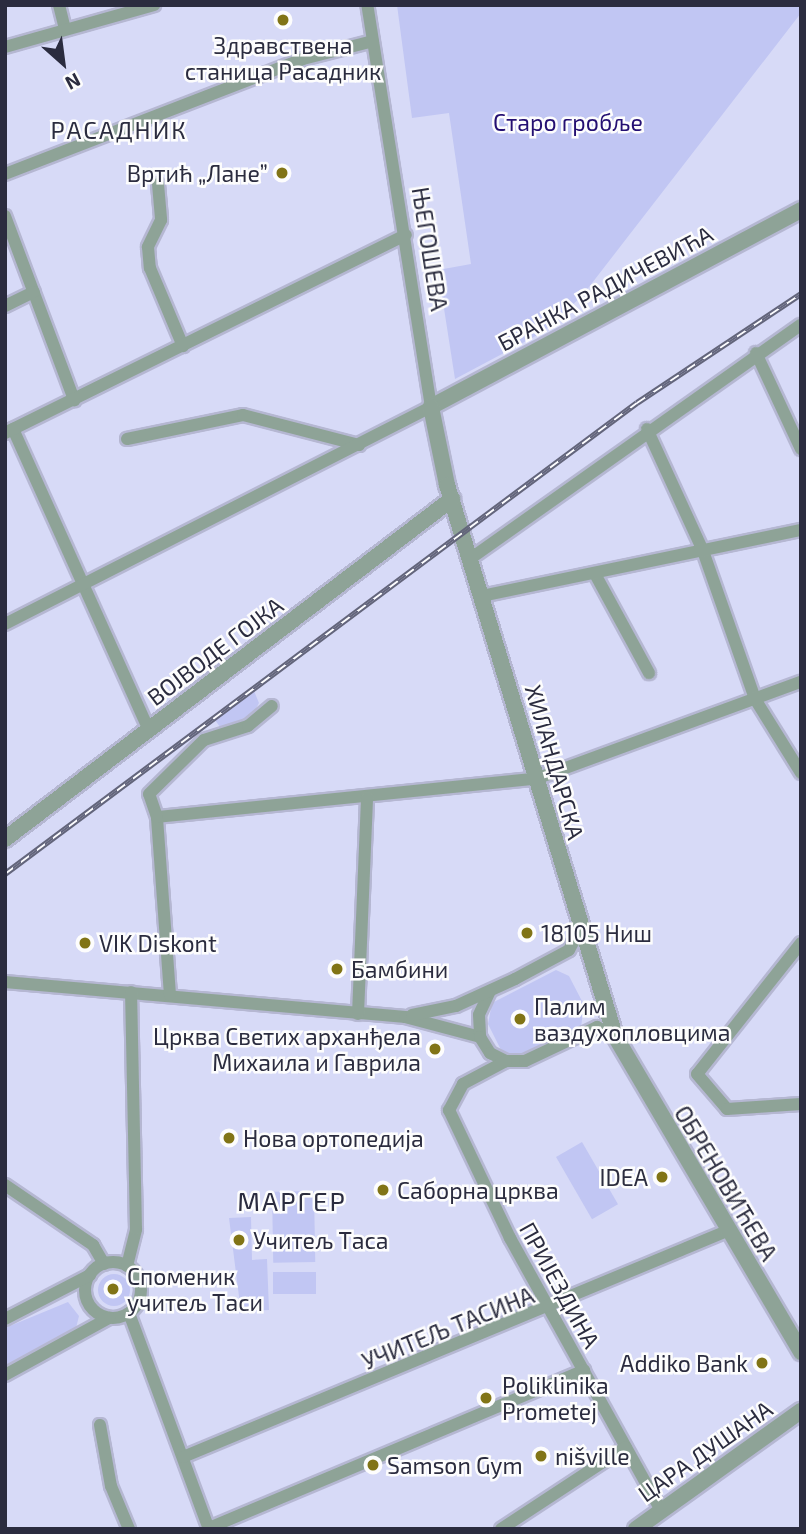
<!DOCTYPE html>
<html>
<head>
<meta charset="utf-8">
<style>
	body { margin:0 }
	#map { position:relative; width:806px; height:1534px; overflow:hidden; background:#d7daf7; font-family:"Exo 2",sans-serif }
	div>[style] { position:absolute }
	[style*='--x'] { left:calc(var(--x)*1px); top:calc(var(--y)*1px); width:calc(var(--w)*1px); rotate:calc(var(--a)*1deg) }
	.green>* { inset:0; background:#c1c6f3; transform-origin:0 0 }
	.round { border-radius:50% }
	.roads { filter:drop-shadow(2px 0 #b5b7d2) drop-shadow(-2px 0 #b5b7d2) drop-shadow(0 2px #b5b7d2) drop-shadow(0 -2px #b5b7d2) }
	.minor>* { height:12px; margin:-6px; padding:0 6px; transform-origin:6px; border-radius:6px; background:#8ea397 }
	.minor>.ring { margin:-6px; padding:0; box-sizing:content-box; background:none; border:12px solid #8ea397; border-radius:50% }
	.tertiary>* { height:16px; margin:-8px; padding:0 8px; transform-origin:8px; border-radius:8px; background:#8ea397 }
	.rail>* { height:6px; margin-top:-3px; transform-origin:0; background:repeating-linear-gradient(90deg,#fdfdfd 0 10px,#63657b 0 20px); box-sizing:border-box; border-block:2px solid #63657b }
	.dots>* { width:19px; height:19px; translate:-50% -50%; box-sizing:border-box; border:4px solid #fdfdfd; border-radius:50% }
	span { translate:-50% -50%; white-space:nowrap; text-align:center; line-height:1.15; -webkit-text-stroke:5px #fdfdfd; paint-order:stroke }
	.poi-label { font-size:23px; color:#2b2c3f }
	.right { translate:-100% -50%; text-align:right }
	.left { translate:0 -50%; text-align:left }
	.park-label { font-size:23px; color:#240f72 }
	.street-label { font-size:23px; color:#2b2c3f }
	.neighbourhood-label { font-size:24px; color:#2b2c3f; letter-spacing:2px }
	.quarter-label { font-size:26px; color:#2b2c3f; letter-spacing:2px }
	.frame { position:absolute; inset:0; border:7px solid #2b2c3f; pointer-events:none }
	.north { position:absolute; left:28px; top:28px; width:70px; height:70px; -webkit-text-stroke:5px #fdfdfd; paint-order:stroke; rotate:152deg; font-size:19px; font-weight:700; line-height:28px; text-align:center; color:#2b2c3f }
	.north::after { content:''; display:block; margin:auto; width:24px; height:32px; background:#2b2c3f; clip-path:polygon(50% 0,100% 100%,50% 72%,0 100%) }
</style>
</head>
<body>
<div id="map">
	<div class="green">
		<i style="clip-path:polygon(397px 5px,801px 5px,801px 13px,582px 296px,543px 332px,455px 379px,438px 270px,471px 264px,449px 113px,412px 118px)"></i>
		<i style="clip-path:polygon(254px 691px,259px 703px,252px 716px,220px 727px,215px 720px)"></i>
		<i style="clip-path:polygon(556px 970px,569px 976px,584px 1005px,581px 1027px,522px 1057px,504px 1056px,488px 1024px,492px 1003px)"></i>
		<i style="left:582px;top:1142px;width:72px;height:30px;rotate:60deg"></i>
		<i style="left:314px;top:1191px;width:71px;height:42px;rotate:89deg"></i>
		<i style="clip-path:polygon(251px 1217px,252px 1260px,267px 1259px,269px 1310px,241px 1312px,229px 1218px)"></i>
		<i style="left:316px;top:1272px;width:22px;height:43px;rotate:90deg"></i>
		<i class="round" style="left:98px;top:1274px;width:32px;height:32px"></i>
		<i style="clip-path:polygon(68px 1302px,79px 1316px,76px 1328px,5px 1366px,5px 1328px)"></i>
	</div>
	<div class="roads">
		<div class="minor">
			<i style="--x:59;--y:5;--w:21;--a:76"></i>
			<i style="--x:5;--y:47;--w:155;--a:-15.7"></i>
			<i style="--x:5;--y:174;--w:319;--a:-21.1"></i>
			<i style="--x:303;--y:59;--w:72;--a:-14.4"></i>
			<i style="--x:158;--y:184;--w:36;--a:85"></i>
			<i style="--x:161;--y:220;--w:30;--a:116"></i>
			<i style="--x:148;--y:247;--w:21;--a:85"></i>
			<i style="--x:150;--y:268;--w:85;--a:67.1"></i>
			<i style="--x:5;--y:216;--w:197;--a:69.4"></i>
			<i style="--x:5;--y:306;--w:32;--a:-26"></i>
			<i style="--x:756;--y:353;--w:106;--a:64.9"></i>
			<i style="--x:13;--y:429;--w:330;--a:65.7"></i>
			<i style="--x:647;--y:429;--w:134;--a:65.3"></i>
			<i style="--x:703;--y:551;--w:157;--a:70.6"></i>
			<i style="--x:755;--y:699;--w:87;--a:58.1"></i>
			<i style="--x:5;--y:433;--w:447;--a:-26.3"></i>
			<i style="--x:127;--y:439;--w:118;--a:-11.7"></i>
			<i style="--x:243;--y:415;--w:120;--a:14.5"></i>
			<i style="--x:470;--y:559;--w:405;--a:-35.3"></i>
			<i style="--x:595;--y:574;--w:113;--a:61.4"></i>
			<i style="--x:482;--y:596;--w:326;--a:-11.7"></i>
			<i style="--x:5;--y:624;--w:478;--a:-27"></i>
			<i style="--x:431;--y:407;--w:407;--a:-99"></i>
			<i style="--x:157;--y:817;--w:383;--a:-5.8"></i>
			<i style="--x:538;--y:778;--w:280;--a:-20.1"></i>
			<i style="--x:801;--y:943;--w:167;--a:128.4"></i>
			<i style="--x:697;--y:1074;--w:46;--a:49.4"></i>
			<i style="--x:727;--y:1109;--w:74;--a:-3.9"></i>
			<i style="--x:5;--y:982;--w:402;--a:5"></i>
			<i style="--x:405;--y:1017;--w:78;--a:14.9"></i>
			<i style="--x:490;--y:991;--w:26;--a:115"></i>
			<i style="--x:479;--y:1015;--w:22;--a:87"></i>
			<i style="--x:480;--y:1037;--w:19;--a:58"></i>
			<i style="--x:490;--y:1053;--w:18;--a:27"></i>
			<i style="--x:506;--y:1061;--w:19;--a:0"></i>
			<i style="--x:525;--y:1061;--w:80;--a:-25.3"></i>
			<i style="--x:597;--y:1027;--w:20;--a:27"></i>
			<i style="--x:170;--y:995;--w:178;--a:-94.2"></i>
			<i style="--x:157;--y:817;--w:24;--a:-109"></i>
			<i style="--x:149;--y:794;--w:77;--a:-44.5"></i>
			<i style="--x:204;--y:740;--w:46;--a:-17.7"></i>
			<i style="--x:248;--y:726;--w:31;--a:-40"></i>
			<i style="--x:358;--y:1014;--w:217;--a:-87.6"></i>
			<i style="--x:412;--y:1015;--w:45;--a:-11.6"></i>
			<i style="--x:456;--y:1006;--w:65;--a:-24.6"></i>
			<i style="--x:515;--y:979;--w:61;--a:-28.2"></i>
			<i style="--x:569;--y:950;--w:24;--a:-62"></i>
			<i style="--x:506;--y:1061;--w:49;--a:151.9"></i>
			<i style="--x:463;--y:1084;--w:30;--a:118"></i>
			<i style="--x:449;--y:1110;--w:142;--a:64.5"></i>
			<i style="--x:510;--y:1238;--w:310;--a:61"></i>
			<i style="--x:5;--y:1185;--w:107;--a:34.3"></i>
			<i style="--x:93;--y:1245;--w:22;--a:60"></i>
			<i class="ring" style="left:85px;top:1262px;width:44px;height:44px"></i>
			<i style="--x:127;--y:1266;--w:38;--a:-76"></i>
			<i style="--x:136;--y:1229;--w:237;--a:-91.2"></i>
			<i style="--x:129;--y:1313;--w:230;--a:69.7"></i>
			<i style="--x:5;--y:1319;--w:96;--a:-27.4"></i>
			<i style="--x:5;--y:1375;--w:119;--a:-28.7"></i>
			<i style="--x:100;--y:1425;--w:62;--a:79.8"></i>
			<i style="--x:111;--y:1486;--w:47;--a:67.3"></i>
			<i style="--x:183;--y:1457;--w:589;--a:-22.56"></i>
			<i style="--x:209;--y:1528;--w:407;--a:-22.8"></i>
			<i style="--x:501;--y:1529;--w:149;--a:-33.3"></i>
		</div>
		<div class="tertiary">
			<i style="--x:801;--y:210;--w:419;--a:152"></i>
			<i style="--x:431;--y:407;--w:80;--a:78.4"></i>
			<i style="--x:447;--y:485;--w:576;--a:73.04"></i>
			<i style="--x:615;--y:1036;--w:367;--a:59.5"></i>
			<i style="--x:5;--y:839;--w:562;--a:-37.26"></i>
			<i style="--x:636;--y:1529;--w:203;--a:-35.6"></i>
		</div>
	</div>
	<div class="rail">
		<i style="--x:5;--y:874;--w:788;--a:-36.7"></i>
		<i style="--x:637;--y:403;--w:197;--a:-33.6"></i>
	</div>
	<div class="dots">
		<i style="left:283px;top:20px;background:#817416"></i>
		<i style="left:282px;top:173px;background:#817416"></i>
		<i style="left:527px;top:933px;background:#817416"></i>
		<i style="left:85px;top:943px;background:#817416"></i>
		<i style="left:337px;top:969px;background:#817416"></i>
		<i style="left:520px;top:1019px;background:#817416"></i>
		<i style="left:435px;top:1049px;background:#817416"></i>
		<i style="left:229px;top:1138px;background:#817416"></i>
		<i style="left:662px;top:1177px;background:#817416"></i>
		<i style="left:383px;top:1190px;background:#817416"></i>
		<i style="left:239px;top:1240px;background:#817416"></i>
		<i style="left:113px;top:1289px;background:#817416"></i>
		<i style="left:762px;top:1363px;background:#817416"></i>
		<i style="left:486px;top:1398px;background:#817416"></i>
		<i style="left:541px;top:1456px;background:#817416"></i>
		<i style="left:373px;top:1465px;background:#817416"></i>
	</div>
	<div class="poi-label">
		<span style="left:283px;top:58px">Здравствена<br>станица Расадник</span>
		<span class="right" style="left:268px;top:173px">Вртић „Лане”</span>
		<span class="left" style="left:541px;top:933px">18105 Ниш</span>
		<span class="left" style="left:99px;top:943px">VIK Diskont</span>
		<span class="left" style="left:351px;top:969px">Бамбини</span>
		<span class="left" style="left:534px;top:1019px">Палим<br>ваздухопловцима</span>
		<span class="right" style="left:421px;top:1049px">Црква Светих арханђела<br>Михаила и Гаврила</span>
		<span class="left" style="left:243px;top:1138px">Нова ортопедија</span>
		<span class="right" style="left:648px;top:1177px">IDEA</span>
		<span class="left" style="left:397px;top:1190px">Саборна црква</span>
		<span class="left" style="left:253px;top:1240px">Учитељ Таса</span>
		<span class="left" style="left:127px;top:1289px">Споменик<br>учитељ Таси</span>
		<span class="right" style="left:748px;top:1363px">Addiko Bank</span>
		<span class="left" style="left:502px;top:1398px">Poliklinika<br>Prometej</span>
		<span class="left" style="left:555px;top:1456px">nišville</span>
		<span class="left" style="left:387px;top:1465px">Samson Gym</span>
	</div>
	<div class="park-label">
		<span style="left:568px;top:122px">Старо гробље</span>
	</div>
	<div class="street-label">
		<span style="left:430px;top:249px;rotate:81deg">ЊЕГОШЕВА</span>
		<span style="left:605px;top:288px;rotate:-28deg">БРАНКА РАДИЧЕВИЋА</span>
		<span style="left:215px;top:651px;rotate:-37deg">ВОЈВОДЕ ГОЈКА</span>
		<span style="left:555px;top:762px;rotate:74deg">ХИЛАНДАРСКА</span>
		<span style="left:726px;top:1183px;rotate:59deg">ОБРЕНОВИЋЕВА</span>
		<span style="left:560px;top:1285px;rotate:61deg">ПРИЈЕЗДИНА</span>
		<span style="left:448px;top:1328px;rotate:-22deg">УЧИТЕЉ ТАСИНА</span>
		<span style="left:705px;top:1451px;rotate:-35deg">ЦАРА ДУШАНА</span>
	</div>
	<div class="neighbourhood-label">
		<span style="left:119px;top:130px">РАСАДНИК</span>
	</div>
	<div class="quarter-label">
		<span style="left:292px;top:1201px">МАРГЕР</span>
	</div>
	<div class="frame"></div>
	<div class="north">N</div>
</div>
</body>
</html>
